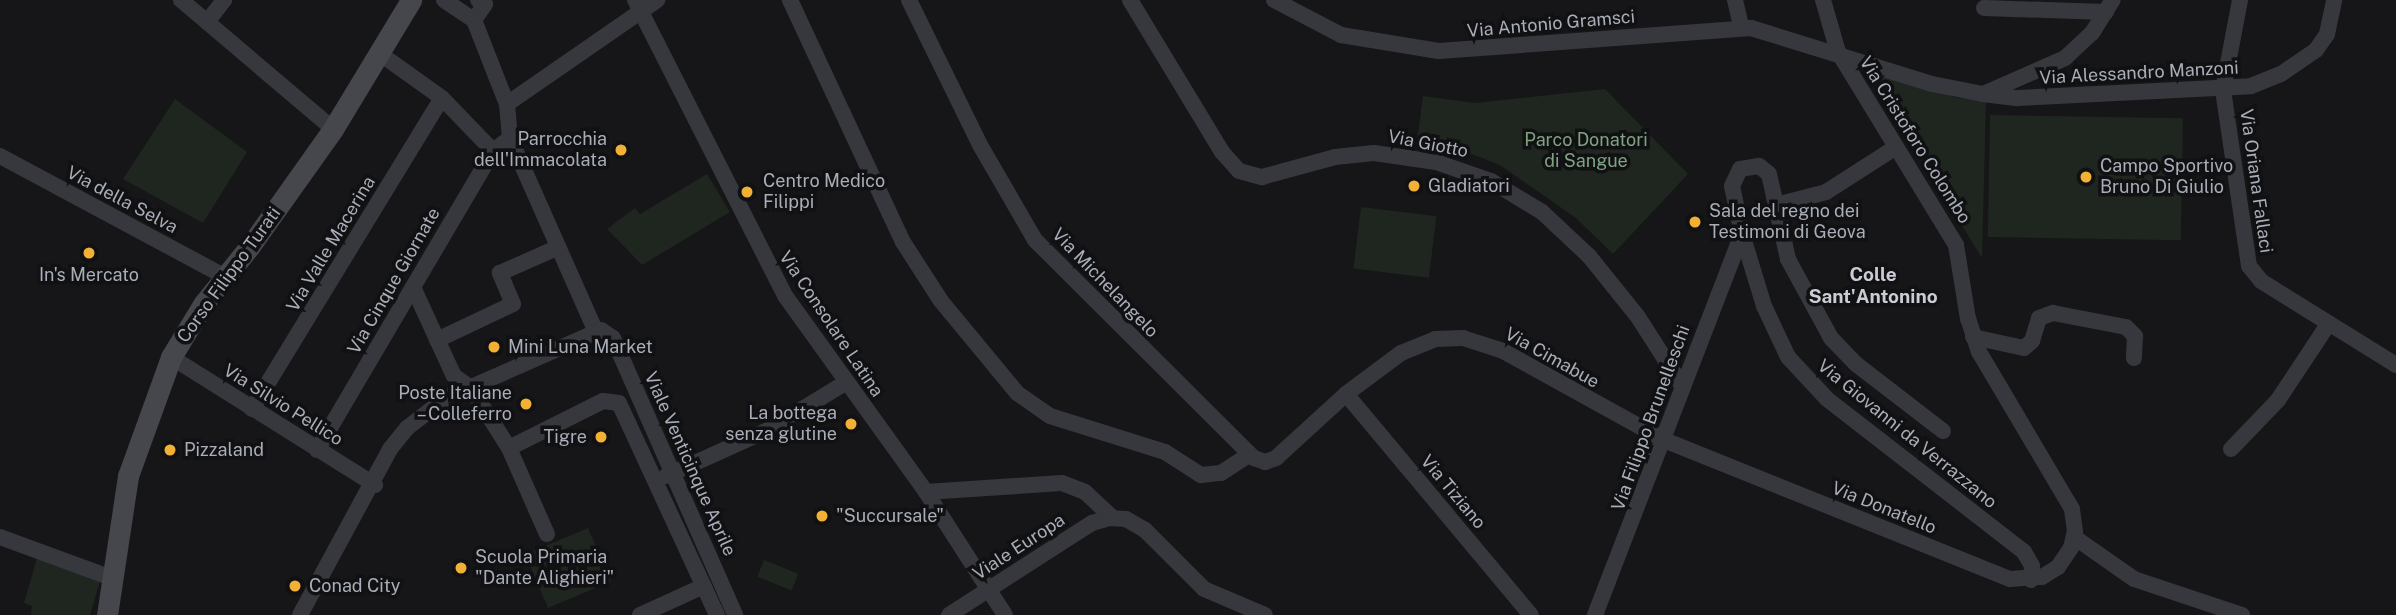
<!DOCTYPE html>
<html>
<head>
<meta charset="utf-8">
<style>
	body { margin:0 }
	#map { position:relative; width:2396px; height:615px; overflow:hidden; background:#161618; font-family:"Public Sans",sans-serif }
	div>[style] { position:absolute }
	[style*='--x'] { left:calc(var(--x)*1px); top:calc(var(--y)*1px); width:calc(var(--w)*1px); rotate:calc(var(--a)*1deg) }
	.green>* { inset:0; background:#1e261f; transform-origin:0 0 }
	.minor>* { height:16px; margin:-8px; padding:0 8px; transform-origin:8px; border-radius:8px; background:#37383d }
	.secondary>* { height:21px; margin:-10.5px; padding:0 10.5px; transform-origin:10.5px; border-radius:10.5px; background:#45474d }
	.dots>* { width:19px; height:19px; translate:-50% -50%; box-sizing:border-box; border:4px solid #111113; border-radius:50% }
	span { translate:-50% -50%; white-space:nowrap; text-align:center; line-height:1.15; -webkit-text-stroke:7px #111113; paint-order:stroke }
	.street-label { font-size:18px; color:#a8adb8 }
	.poi-label { font-size:18px; color:#a8adb8 }
	.right { translate:-100% -50%; text-align:right }
	.left { translate:0 -50%; text-align:left }
	.park-label { font-size:18px; color:#7fa381 }
	.neighbourhood-label { font-size:19px; color:#c9ccd4; font-weight:700 }
</style>
</head>
<body>
<div id="map">
	<div class="green">
		<i style="clip-path:polygon(1875px 71px,1957px 98px,1986px 100px,1982px 258px,1871px 79px)"></i>
		<i style="clip-path:polygon(1605px 89px,1688px 174px,1613px 254px,1576px 218px,1500px 165px,1456px 148px,1417px 142px,1423px 96px,1475px 103px)"></i>
		<i style="clip-path:polygon(175px 99px,247px 152px,203px 223px,123px 179px)"></i>
		<i style="left:1990px;top:115px;width:193px;height:122px;rotate:1deg"></i>
		<i style="clip-path:polygon(707px 174px,730px 212px,642px 265px,607px 229px,635px 208px,640px 214px)"></i>
		<i style="left:1361px;top:207px;width:76px;height:62px;rotate:7deg"></i>
		<i style="left:588px;top:528px;width:58px;height:68px;rotate:67deg"></i>
		<i style="clip-path:polygon(37px 558px,101px 578px,90px 615px,31px 615px,32px 606px,24px 603px)"></i>
		<i style="left:764px;top:560px;width:37px;height:18px;rotate:22deg"></i>
	</div>
	<div class="minor">
		<i style="--x:181;--y:0;--w:199;--a:40.3"></i>
		<i style="--x:444;--y:0;--w:36;--a:34"></i>
		<i style="--x:474;--y:20;--w:19;--a:-55"></i>
		<i style="--x:485;--y:4;--w:8;--a:-150"></i>
		<i style="--x:635;--y:0;--w:333;--a:63.1"></i>
		<i style="--x:786;--y:297;--w:240;--a:54.3"></i>
		<i style="--x:926;--y:492;--w:146;--a:57.3"></i>
		<i style="--x:790;--y:0;--w:267;--a:65"></i>
		<i style="--x:903;--y:242;--w:70;--a:57.2"></i>
		<i style="--x:941;--y:301;--w:119;--a:50.4"></i>
		<i style="--x:1017;--y:393;--w:40;--a:34.9"></i>
		<i style="--x:1050;--y:416;--w:121;--a:17.4"></i>
		<i style="--x:1165;--y:452;--w:43;--a:32.6"></i>
		<i style="--x:1201;--y:475;--w:20;--a:-6"></i>
		<i style="--x:1221;--y:473;--w:33;--a:-33"></i>
		<i style="--x:909;--y:0;--w:161;--a:63.9"></i>
		<i style="--x:980;--y:145;--w:110;--a:59.9"></i>
		<i style="--x:1035;--y:240;--w:309;--a:44.9"></i>
		<i style="--x:1254;--y:458;--w:12;--a:20"></i>
		<i style="--x:1265;--y:462;--w:12;--a:-20"></i>
		<i style="--x:1276;--y:458;--w:95;--a:-42.4"></i>
		<i style="--x:1346;--y:394;--w:69;--a:-36.7"></i>
		<i style="--x:1401;--y:353;--w:37;--a:-22"></i>
		<i style="--x:1435;--y:339;--w:28;--a:-2"></i>
		<i style="--x:1463;--y:338;--w:42;--a:18"></i>
		<i style="--x:1503;--y:351;--w:184;--a:28.9"></i>
		<i style="--x:1664;--y:440;--w:373;--a:21.9"></i>
		<i style="--x:2010;--y:579;--w:32;--a:-4"></i>
		<i style="--x:2042;--y:577;--w:19;--a:-32"></i>
		<i style="--x:2058;--y:567;--w:23;--a:-56"></i>
		<i style="--x:2071;--y:548;--w:17;--a:-77"></i>
		<i style="--x:2075;--y:531;--w:22;--a:-98"></i>
		<i style="--x:2072;--y:509;--w:182;--a:-120.6"></i>
		<i style="--x:1979;--y:352;--w:35;--a:-108"></i>
		<i style="--x:1968;--y:319;--w:75;--a:-99.2"></i>
		<i style="--x:1956;--y:245;--w:226;--a:-121.4"></i>
		<i style="--x:1838;--y:52;--w:54;--a:-106.1"></i>
		<i style="--x:1130;--y:0;--w:178;--a:58.8"></i>
		<i style="--x:1222;--y:152;--w:25;--a:48"></i>
		<i style="--x:1239;--y:171;--w:24;--a:15"></i>
		<i style="--x:1262;--y:177;--w:76;--a:-15.3"></i>
		<i style="--x:1335;--y:157;--w:39;--a:-6"></i>
		<i style="--x:1374;--y:153;--w:63;--a:8.3"></i>
		<i style="--x:1436;--y:162;--w:58;--a:19.1"></i>
		<i style="--x:1491;--y:181;--w:60;--a:31.3"></i>
		<i style="--x:1542;--y:212;--w:64;--a:43.1"></i>
		<i style="--x:1589;--y:256;--w:78;--a:51.2"></i>
		<i style="--x:1638;--y:317;--w:80;--a:57.3"></i>
		<i style="--x:1274;--y:0;--w:76;--a:27.6"></i>
		<i style="--x:1341;--y:35;--w:99;--a:9.3"></i>
		<i style="--x:1439;--y:51;--w:313;--a:-4.2"></i>
		<i style="--x:1751;--y:28;--w:189;--a:17.2"></i>
		<i style="--x:1932;--y:84;--w:52;--a:11.1"></i>
		<i style="--x:1983;--y:94;--w:90;--a:-23.7"></i>
		<i style="--x:2065;--y:58;--w:37;--a:-43"></i>
		<i style="--x:2092;--y:33;--w:39;--a:-58"></i>
		<i style="--x:1735;--y:0;--w:28;--a:77"></i>
		<i style="--x:2240;--y:0;--w:92;--a:100.7"></i>
		<i style="--x:2223;--y:90;--w:178;--a:81.6"></i>
		<i style="--x:2249;--y:266;--w:19;--a:51"></i>
		<i style="--x:2261;--y:281;--w:159;--a:31.9"></i>
		<i style="--x:1984;--y:8;--w:122;--a:1.9"></i>
		<i style="--x:474;--y:20;--w:90;--a:68.6"></i>
		<i style="--x:507;--y:104;--w:34;--a:85"></i>
		<i style="--x:510;--y:138;--w:212;--a:66.1"></i>
		<i style="--x:207;--y:22;--w:28;--a:-52"></i>
		<i style="--x:379;--y:53;--w:77;--a:35.5"></i>
		<i style="--x:442;--y:98;--w:74;--a:46.1"></i>
		<i style="--x:1983;--y:94;--w:35;--a:7"></i>
		<i style="--x:2018;--y:98;--w:233;--a:-2.9"></i>
		<i style="--x:2251;--y:86;--w:32;--a:-22"></i>
		<i style="--x:2281;--y:74;--w:42;--a:-34.4"></i>
		<i style="--x:2316;--y:50;--w:19;--a:-55"></i>
		<i style="--x:2327;--y:34;--w:35;--a:-78"></i>
		<i style="--x:507;--y:104;--w:183;--a:-34.7"></i>
		<i style="--x:0;--y:156;--w:256;--a:28.2"></i>
		<i style="--x:1776;--y:205;--w:52;--a:-14.6"></i>
		<i style="--x:1826;--y:192;--w:83;--a:-32.7"></i>
		<i style="--x:413;--y:287;--w:98;--a:65.3"></i>
		<i style="--x:454;--y:376;--w:21;--a:35"></i>
		<i style="--x:471;--y:388;--w:71;--a:57.7"></i>
		<i style="--x:509;--y:448;--w:94;--a:66.2"></i>
		<i style="--x:1973;--y:337;--w:52;--a:12.2"></i>
		<i style="--x:2024;--y:348;--w:11;--a:-41"></i>
		<i style="--x:2032;--y:341;--w:24;--a:-73"></i>
		<i style="--x:2039;--y:318;--w:15;--a:-20"></i>
		<i style="--x:2053;--y:313;--w:74;--a:10.9"></i>
		<i style="--x:2126;--y:327;--w:13;--a:45"></i>
		<i style="--x:2135;--y:336;--w:22;--a:93"></i>
		<i style="--x:437;--y:340;--w:84;--a:-25.3"></i>
		<i style="--x:513;--y:304;--w:34;--a:-113"></i>
		<i style="--x:500;--y:273;--w:64;--a:-23.8"></i>
		<i style="--x:171;--y:357;--w:241;--a:32.1"></i>
		<i style="--x:1346;--y:394;--w:288;--a:50.1"></i>
		<i style="--x:252;--y:409;--w:364;--a:-58.6"></i>
		<i style="--x:1943;--y:431;--w:110;--a:-142.4"></i>
		<i style="--x:1856;--y:364;--w:36;--a:-134"></i>
		<i style="--x:1831;--y:338;--w:90;--a:-118.6"></i>
		<i style="--x:1788;--y:259;--w:87;--a:-102.6"></i>
		<i style="--x:1769;--y:174;--w:13;--a:-141"></i>
		<i style="--x:1759;--y:166;--w:19;--a:171"></i>
		<i style="--x:1740;--y:169;--w:19;--a:115"></i>
		<i style="--x:1732;--y:186;--w:49;--a:78.2"></i>
		<i style="--x:1742;--y:234;--w:75;--a:73"></i>
		<i style="--x:1764;--y:306;--w:56;--a:64.8"></i>
		<i style="--x:1788;--y:357;--w:57;--a:47.1"></i>
		<i style="--x:1827;--y:399;--w:249;--a:37.8"></i>
		<i style="--x:2024;--y:552;--w:16;--a:60"></i>
		<i style="--x:2032;--y:566;--w:14;--a:94"></i>
		<i style="--x:509;--y:448;--w:105;--a:-26.6"></i>
		<i style="--x:603;--y:401;--w:16;--a:7"></i>
		<i style="--x:619;--y:403;--w:234;--a:65.2"></i>
		<i style="--x:2231;--y:449;--w:68;--a:-46.2"></i>
		<i style="--x:2278;--y:400;--w:92;--a:-56.5"></i>
		<i style="--x:317;--y:450;--w:347;--a:-59.5"></i>
		<i style="--x:493;--y:151;--w:21;--a:-37"></i>
		<i style="--x:666;--y:476;--w:112;--a:-24.3"></i>
		<i style="--x:768;--y:430;--w:90;--a:-31.4"></i>
		<i style="--x:926;--y:492;--w:136;--a:-3.8"></i>
		<i style="--x:1062;--y:483;--w:25;--a:21"></i>
		<i style="--x:1085;--y:492;--w:38;--a:43"></i>
		<i style="--x:0;--y:537;--w:119;--a:20.1"></i>
		<i style="--x:2074;--y:537;--w:73;--a:35"></i>
		<i style="--x:2134;--y:579;--w:114;--a:18.4"></i>
		<i style="--x:300;--y:615;--w:189;--a:-61.5"></i>
		<i style="--x:390;--y:449;--w:27;--a:-51"></i>
		<i style="--x:407;--y:428;--w:49;--a:-37.6"></i>
		<i style="--x:446;--y:398;--w:169;--a:-23.7"></i>
		<i style="--x:601;--y:330;--w:14;--a:34"></i>
		<i style="--x:613;--y:338;--w:303;--a:66.2"></i>
		<i style="--x:640;--y:615;--w:70;--a:-24.4"></i>
		<i style="--x:949;--y:615;--w:170;--a:-32.8"></i>
		<i style="--x:1092;--y:523;--w:18;--a:-16"></i>
		<i style="--x:1109;--y:518;--w:17;--a:3"></i>
		<i style="--x:1126;--y:519;--w:22;--a:30"></i>
		<i style="--x:1145;--y:530;--w:83;--a:45"></i>
		<i style="--x:1204;--y:589;--w:66;--a:23.1"></i>
		<i style="--x:1595;--y:615;--w:408;--a:-68.9"></i>
	</div>
	<div class="secondary">
		<i style="--x:107;--y:615;--w:141;--a:-81.4"></i>
		<i style="--x:128;--y:476;--w:127;--a:-70.1"></i>
		<i style="--x:171;--y:357;--w:63;--a:-58.6"></i>
		<i style="--x:204;--y:303;--w:73;--a:-51.1"></i>
		<i style="--x:250;--y:246;--w:143;--a:-54.6"></i>
		<i style="--x:333;--y:129;--w:151;--a:-58.8"></i>
	</div>
	<div class="dots">
		<i style="left:621px;top:150px;background:#f2b134"></i>
		<i style="left:2086px;top:177px;background:#f2b134"></i>
		<i style="left:1414px;top:186px;background:#f2b134"></i>
		<i style="left:747px;top:192px;background:#f2b134"></i>
		<i style="left:1695px;top:222px;background:#f2b134"></i>
		<i style="left:89px;top:253px;background:#f2b134"></i>
		<i style="left:494px;top:347px;background:#f2b134"></i>
		<i style="left:526px;top:404px;background:#f2b134"></i>
		<i style="left:851px;top:424px;background:#f2b134"></i>
		<i style="left:601px;top:437px;background:#f2b134"></i>
		<i style="left:170px;top:450px;background:#f2b134"></i>
		<i style="left:822px;top:516px;background:#f2b134"></i>
		<i style="left:461px;top:568px;background:#f2b134"></i>
		<i style="left:295px;top:586px;background:#f2b134"></i>
	</div>
	<div class="street-label">
		<span style="left:1551px;top:24px;rotate:-5deg">Via Antonio Gramsci</span>
		<span style="left:2139px;top:73px;rotate:-3deg">Via Alessandro Manzoni</span>
		<span style="left:1915px;top:140px;rotate:58deg">Via Cristoforo Colombo</span>
		<span style="left:1428px;top:144px;rotate:11deg">Via Giotto</span>
		<span style="left:2256px;top:181px;rotate:82deg">Via Oriana Fallaci</span>
		<span style="left:122px;top:200px;rotate:28deg">Via della Selva</span>
		<span style="left:331px;top:244px;rotate:-59deg">Via Valle Macerina</span>
		<span style="left:229px;top:275px;rotate:-54deg">Corso Filippo Turati</span>
		<span style="left:394px;top:281px;rotate:-60deg">Via Cinque Giornate</span>
		<span style="left:1105px;top:283px;rotate:46deg">Via Michelangelo</span>
		<span style="left:831px;top:324px;rotate:56deg">Via Consolare Latina</span>
		<span style="left:1552px;top:358px;rotate:29deg">Via Cimabue</span>
		<span style="left:283px;top:405px;rotate:32deg">Via Silvio Pellico</span>
		<span style="left:1651px;top:418px;rotate:-70deg">Via Filippo Brunelleschi</span>
		<span style="left:1907px;top:434px;rotate:39deg">Via Giovanni da Verrazzano</span>
		<span style="left:690px;top:464px;rotate:66deg">Viale Venticinque Aprile</span>
		<span style="left:1453px;top:492px;rotate:50deg">Via Tiziano</span>
		<span style="left:1884px;top:508px;rotate:22deg">Via Donatello</span>
		<span style="left:1019px;top:547px;rotate:-33deg">Viale Europa</span>
	</div>
	<div class="poi-label">
		<span class="right" style="left:607px;top:150px">Parrocchia<br>dell'Immacolata</span>
		<span class="left" style="left:2100px;top:177px">Campo Sportivo<br>Bruno Di Giulio</span>
		<span class="left" style="left:763px;top:192px">Centro Medico<br>Filippi</span>
		<span class="left" style="left:1428px;top:186px">Gladiatori</span>
		<span class="left" style="left:1709px;top:222px">Sala del regno dei<br>Testimoni di Geova</span>
		<span style="left:89px;top:275px">In's Mercato</span>
		<span class="left" style="left:508px;top:347px">Mini Luna Market</span>
		<span class="right" style="left:512px;top:404px">Poste Italiane<br>– Colleferro</span>
		<span class="right" style="left:837px;top:424px">La bottega<br>senza glutine</span>
		<span class="right" style="left:587px;top:437px">Tigre</span>
		<span class="left" style="left:184px;top:450px">Pizzaland</span>
		<span class="left" style="left:836px;top:516px">"Succursale"</span>
		<span class="left" style="left:475px;top:568px">Scuola Primaria<br>"Dante Alighieri"</span>
		<span class="left" style="left:309px;top:586px">Conad City</span>
	</div>
	<div class="park-label">
		<span style="left:1586px;top:151px">Parco Donatori<br>di Sangue</span>
	</div>
	<div class="neighbourhood-label">
		<span style="left:1873px;top:286px">Colle<br>Sant'Antonino</span>
	</div>
</div>
</body>
</html>
